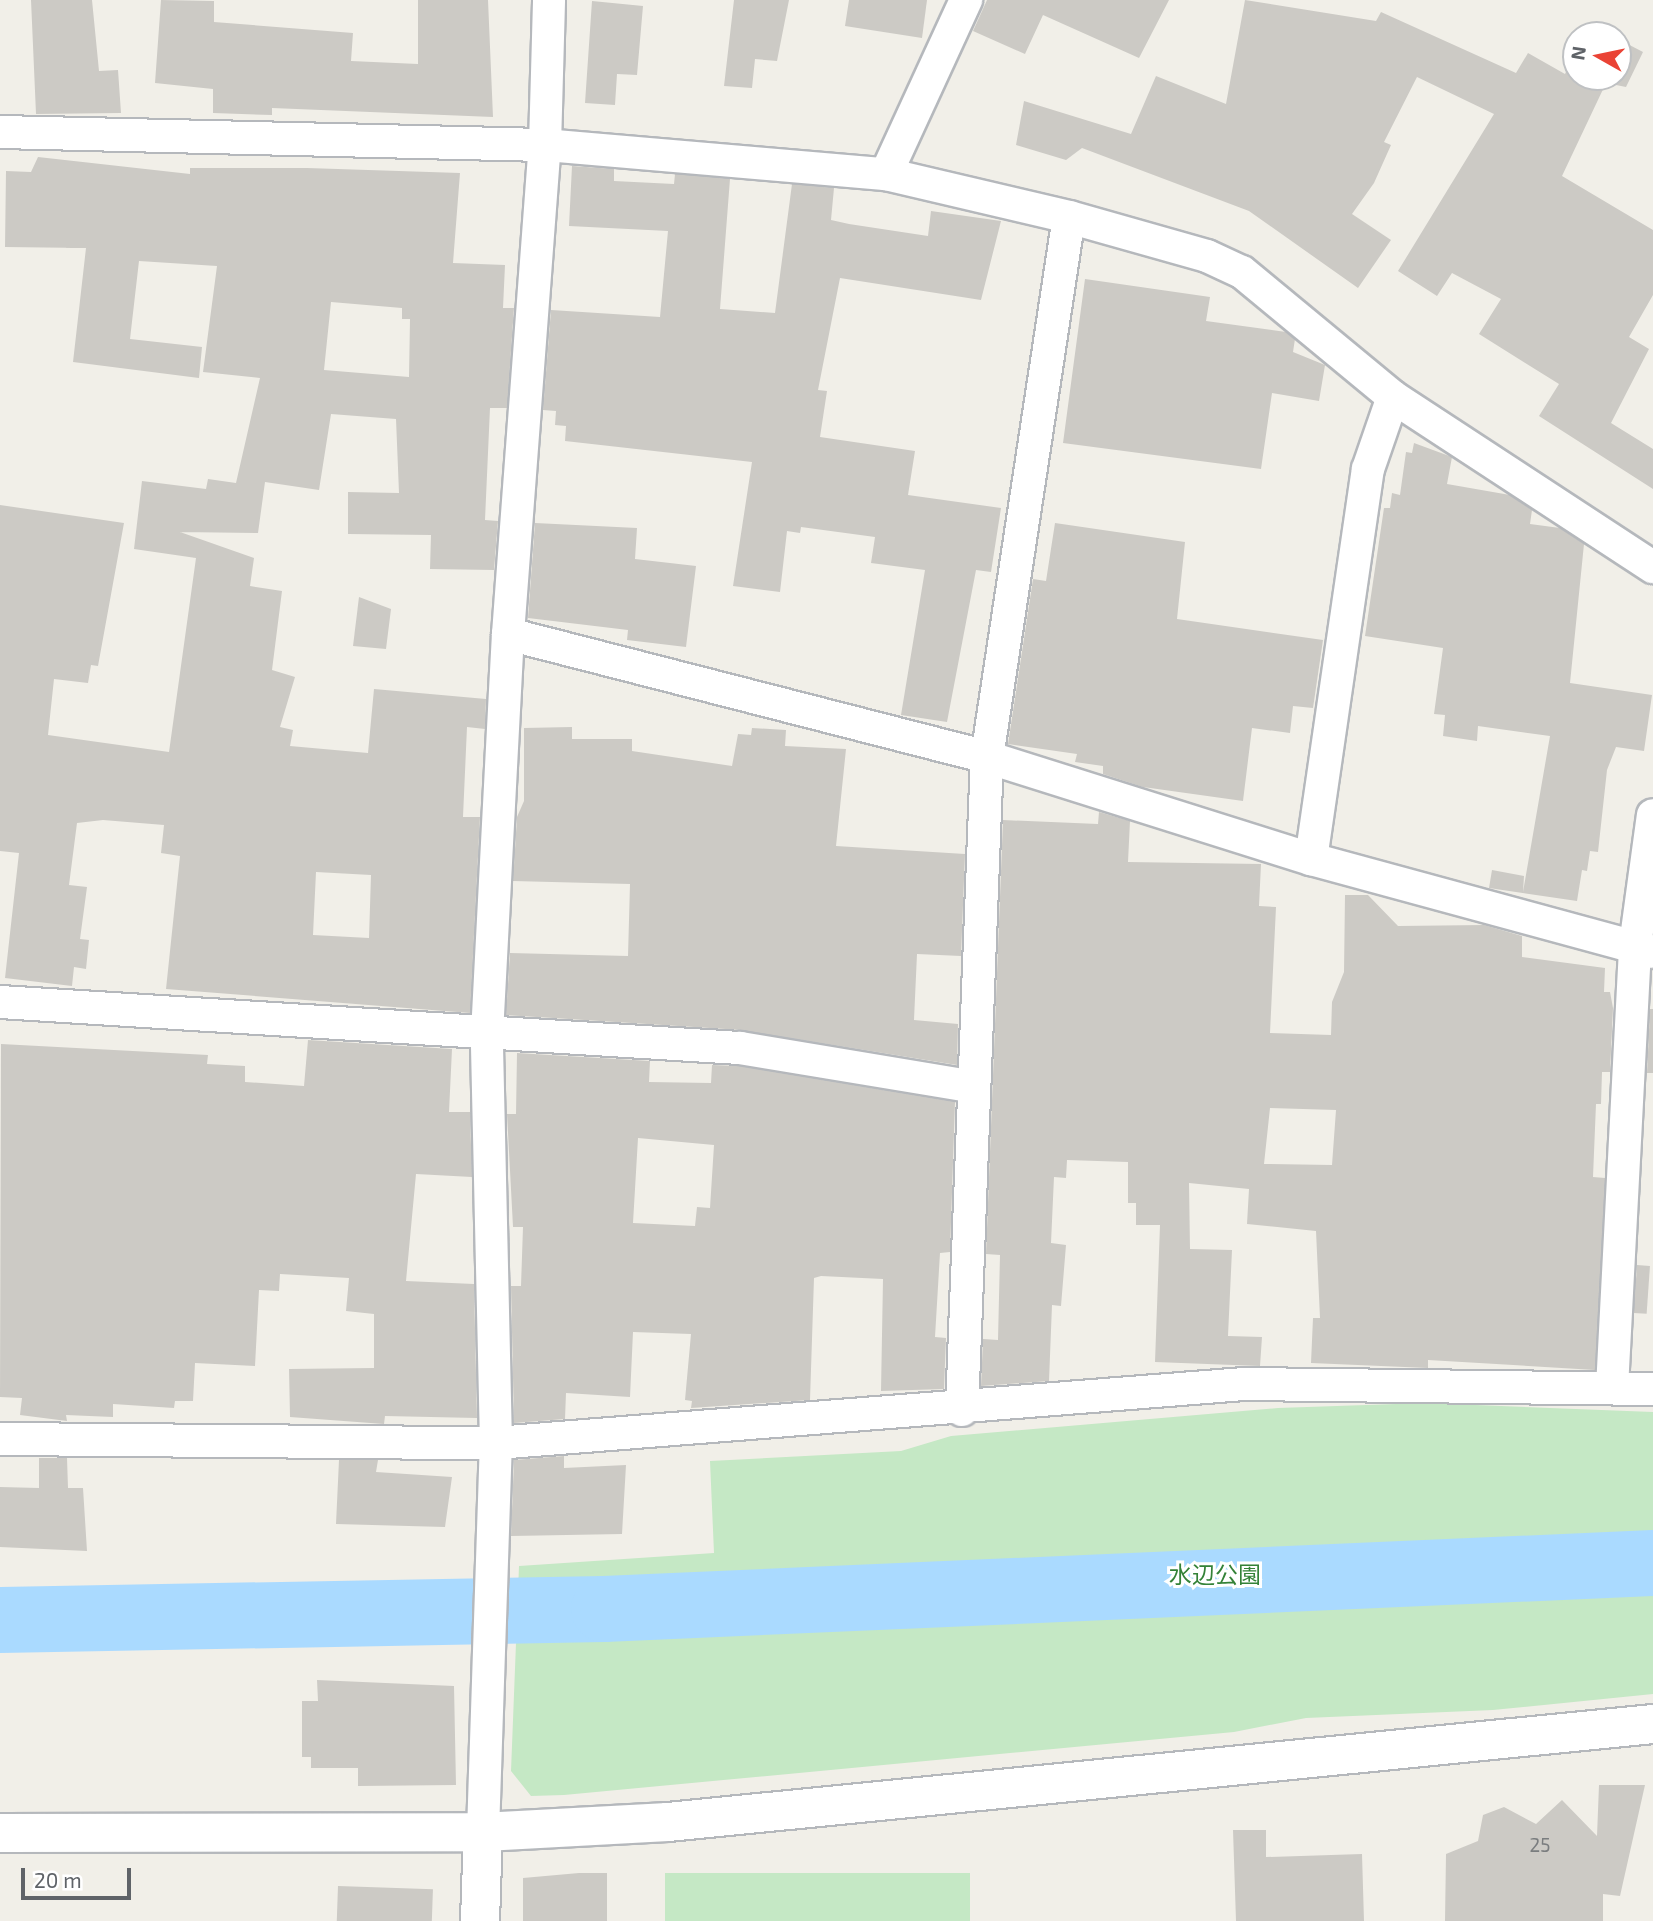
<!DOCTYPE html>
<html>
<head>
<meta charset="utf-8">
<style>
	body { margin:0 }
	#map { position:relative; width:1653px; height:1921px; overflow:hidden; background:#f1efe8; font-family:"Exo 2","Noto Sans JP",sans-serif }
	div>[style] { position:absolute }
	[style*='--x'] { left:calc(var(--x)*1px); top:calc(var(--y)*1px); width:calc(var(--w)*1px); rotate:calc(var(--a)*1deg) }
	.green>* { inset:0; background:#c5e8c5; transform-origin:0 0 }
	.river>* { height:66px; margin:-33px; padding:0 33px; transform-origin:33px; border-radius:33px; background:#aadaff }
	.building>* { inset:0; background:#cccac5; transform-origin:0 0 }
	.roads { filter:drop-shadow(2px 0 #b5b8bc) drop-shadow(-2px 0 #b5b8bc) drop-shadow(0 2px #b5b8bc) drop-shadow(0 -2px #b5b8bc) }
	.street>* { height:32px; margin:-16px; padding:0 16px; transform-origin:16px; border-radius:16px; background:#fff }
	.secondary>* { height:38px; margin:-19px; padding:0 19px; transform-origin:19px; border-radius:19px; background:#fff }
	span { translate:-50% -50%; white-space:nowrap; text-align:center; line-height:1.15; -webkit-text-stroke:6px #fff; paint-order:stroke }
	.number-label { font-size:19px; color:#7a7d7f }
	.number-label span { -webkit-text-stroke-width:0 }
	.park-label { font-size:23px; color:#348238 }
	.north { position:absolute; left:1562px; top:21px; width:70px; height:70px; box-sizing:border-box; background:#fff; border:2px solid #bfc1c3; border-radius:50%; rotate:279deg; font-size:19px; font-weight:700; line-height:28px; text-align:center; color:#5f6368 }
	.north::after { content:''; display:block; margin:auto; width:24px; height:32px; background:#ea4335; clip-path:polygon(50% 0,100% 100%,50% 72%,0 100%) }
	.scale { position:absolute; left:21px; top:1868px; width:110px; height:32px; box-sizing:border-box; border:4px solid #5f6368; border-top:0; padding-left:9px; font-size:21px; line-height:24px; white-space:nowrap; color:#5f6368; -webkit-text-stroke:5px #fff; paint-order:stroke }
</style>
</head>
<body>
<div id="map">
	<div class="green">
		<i style="clip-path:polygon(1425px 1403px,1653px 1412px,1653px 1694px,1493px 1710px,1306px 1718px,1234px 1732px,564px 1795px,531px 1796px,511px 1771px,519px 1566px,714px 1553px,710px 1461px,901px 1451px,951px 1436px,1278px 1408px)"></i>
		<i style="left:665px;top:1873px;width:305px;height:48px"></i>
	</div>
	<div class="river">
		<i style="--x:0;--y:1620;--w:604;--a:-1.04"></i>
		<i style="--x:604;--y:1609;--w:1050;--a:-2.51"></i>
	</div>
	<div class="building">
		<i style="clip-path:polygon(31px 0,92px 0,99px 71px,118px 70px,121px 113px,36px 114px)"></i>
		<i style="clip-path:polygon(161px 0,214px 1px,214px 22px,353px 33px,351px 61px,418px 64px,418px 0,488px 0,493px 117px,272px 108px,272px 115px,213px 113px,213px 89px,155px 83px)"></i>
		<i style="clip-path:polygon(734px 0,789px 0,777px 61px,755px 59px,752px 88px,724px 86px)"></i>
		<i style="clip-path:polygon(849px 0,927px 0,922px 38px,845px 26px)"></i>
		<i style="clip-path:polygon(987px 0,1169px 0,1139px 58px,1043px 15px,1025px 54px,973px 31px)"></i>
		<i style="clip-path:polygon(1245px 0,1376px 21px,1381px 12px,1516px 73px,1528px 53px,1565px 74px,1576px 51px,1576px 77px,1618px 77px,1618px 39px,1643px 52px,1626px 87px,1606px 83px,1562px 176px,1653px 230px,1653px 295px,1629px 337px,1649px 349px,1611px 423px,1653px 449px,1653px 489px,1539px 416px,1559px 384px,1479px 334px,1501px 299px,1452px 273px,1437px 296px,1398px 271px,1494px 114px,1417px 77px,1384px 142px,1391px 145px,1374px 183px,1352px 214px,1391px 240px,1358px 288px,1249px 211px,1082px 148px,1066px 160px,1016px 145px,1024px 101px,1131px 134px,1156px 76px,1226px 104px)"></i>
		<i style="clip-path:polygon(592px 1px,643px 6px,637px 75px,617px 74px,615px 105px,585px 103px)"></i>
		<i style="clip-path:polygon(evenodd,38px 157px,190px 174px,190px 168px,307px 168px,460px 173px,453px 263px,505px 265px,503px 308px,514px 308px,507px 408px,490px 408px,485px 520px,498px 521px,494px 570px,430px 569px,431px 535px,348px 534px,348px 492px,399px 493px,396px 419px,331px 414px,319px 490px,265px 482px,258px 533px,180px 532px,254px 558px,250px 586px,282px 591px,272px 670px,295px 677px,280px 727px,293px 730px,290px 746px,368px 753px,374px 689px,486px 699px,485px 729px,467px 727px,463px 817px,480px 817px,470px 1013px,166px 989px,180px 856px,161px 853px,164px 825px,103px 820px,77px 823px,69px 885px,87px 887px,80px 939px,89px 940px,86px 969px,74px 967px,72px 986px,5px 978px,19px 853px,0 851px,0 505px,124px 523px,98px 666px,91px 665px,88px 683px,54px 679px,48px 735px,169px 752px,196px 558px,134px 549px,142px 481px,206px 489px,208px 479px,236px 483px,260px 378px,203px 372px,217px 266px,139px 261px,130px 339px,202px 347px,199px 378px,73px 362px,86px 248px,5px 247px,6px 171px,31px 172px,38px 157px,331px 302px,402px 308px,402px 319px,410px 319px,409px 377px,324px 370px,331px 302px,38px 157px,316px 872px,371px 875px,369px 938px,313px 935px,316px 872px)"></i>
		<i style="clip-path:polygon(572px 166px,614px 169px,614px 181px,674px 184px,675px 174px,730px 179px,720px 309px,775px 313px,792px 184px,834px 188px,831px 220px,849px 224px,928px 236px,931px 211px,1001px 221px,981px 300px,840px 278px,818px 390px,827px 391px,820px 437px,915px 451px,908px 495px,1001px 508px,991px 572px,976px 570px,947px 722px,901px 715px,925px 570px,871px 563px,875px 537px,801px 527px,800px 533px,787px 531px,780px 592px,733px 586px,752px 462px,565px 441px,566px 426px,555px 425px,556px 411px,543px 410px,551px 310px,660px 317px,668px 231px,569px 226px)"></i>
		<i style="clip-path:polygon(1085px 279px,1210px 297px,1206px 321px,1286px 332px,1295px 339px,1293px 352px,1325px 365px,1319px 401px,1272px 393px,1261px 469px,1063px 443px)"></i>
		<i style="clip-path:polygon(1414px 443px,1452px 457px,1447px 484px,1510px 495px,1532px 510px,1530px 524px,1560px 528px,1584px 544px,1570px 683px,1652px 695px,1644px 751px,1616px 747px,1607px 770px,1598px 852px,1590px 851px,1587px 871px,1582px 870px,1577px 901px,1489px 888px,1492px 870px,1524px 876px,1523px 892px,1550px 736px,1478px 726px,1477px 741px,1443px 736px,1445px 715px,1434px 714px,1443px 648px,1365px 636px,1384px 508px,1390px 508px,1392px 493px,1400px 495px,1406px 452px,1412px 453px)"></i>
		<i style="clip-path:polygon(535px 523px,637px 528px,635px 559px,696px 566px,686px 647px,627px 640px,628px 630px,528px 618px)"></i>
		<i style="clip-path:polygon(1055px 523px,1185px 542px,1177px 619px,1323px 640px,1313px 708px,1293px 706px,1290px 733px,1252px 728px,1243px 801px,1143px 787px,1103px 774px,1103px 766px,1075px 762px,1077px 754px,1008px 744px,1033px 579px,1046px 581px)"></i>
		<i style="clip-path:polygon(359px 597px,391px 609px,386px 649px,353px 646px)"></i>
		<i style="clip-path:polygon(572px 727px,572px 739px,632px 739px,632px 751px,732px 766px,738px 734px,751px 735px,752px 728px,786px 730px,785px 746px,846px 749px,836px 846px,965px 854px,961px 956px,917px 954px,914px 1020px,958px 1024px,957px 1065px,741px 1030px,506px 1015px,510px 953px,628px 956px,630px 884px,513px 881px,517px 817px,524px 801px,524px 728px)"></i>
		<i style="clip-path:polygon(evenodd,1099px 812px,1130px 821px,1128px 862px,1261px 864px,1259px 906px,1276px 907px,1270px 1033px,1331px 1035px,1332px 1002px,1344px 972px,1345px 895px,1368px 895px,1398px 926px,1484px 925px,1522px 936px,1522px 957px,1605px 968px,1604px 992px,1610px 992px,1613px 1008px,1610px 1072px,1602px 1072px,1601px 1104px,1596px 1104px,1593px 1177px,1605px 1178px,1595px 1370px,1428px 1360px,1428px 1368px,1311px 1363px,1313px 1318px,1320px 1318px,1316px 1231px,1247px 1224px,1249px 1189px,1189px 1183px,1190px 1249px,1232px 1250px,1228px 1336px,1262px 1337px,1260px 1366px,1155px 1362px,1160px 1225px,1136px 1225px,1136px 1203px,1128px 1203px,1128px 1162px,1067px 1160px,1066px 1178px,1054px 1177px,1051px 1243px,1066px 1245px,1061px 1306px,1052px 1305px,1049px 1381px,981px 1386px,983px 1339px,998px 1340px,1000px 1255px,986px 1254px,1003px 820px,1098px 824px,1099px 812px,1270px 1108px,1336px 1110px,1332px 1165px,1264px 1164px,1270px 1108px)"></i>
		<i style="clip-path:polygon(1650px 1009px,1653px 1009px,1653px 1073px,1647px 1073px)"></i>
		<i style="clip-path:polygon(308px 1040px,452px 1049px,449px 1112px,470px 1112px,472px 1177px,416px 1174px,406px 1281px,474px 1284px,477px 1418px,385px 1416px,384px 1424px,290px 1417px,289px 1369px,374px 1368px,374px 1314px,346px 1311px,349px 1278px,280px 1274px,279px 1291px,259px 1290px,255px 1366px,195px 1363px,193px 1401px,175px 1401px,174px 1408px,113px 1404px,113px 1417px,66px 1415px,67px 1421px,20px 1415px,22px 1398px,0 1397px,1px 1044px,208px 1055px,207px 1064px,245px 1066px,245px 1082px,304px 1086px)"></i>
		<i style="clip-path:polygon(evenodd,517px 1053px,650px 1061px,649px 1082px,711px 1083px,712px 1065px,738px 1066px,955px 1102px,950px 1252px,940px 1253px,935px 1337px,946px 1338px,944px 1389px,881px 1391px,883px 1279px,821px 1276px,814px 1278px,810px 1400px,691px 1408px,692px 1401px,685px 1400px,691px 1334px,633px 1332px,630px 1397px,566px 1393px,565px 1419px,514px 1423px,511px 1286px,521px 1286px,523px 1227px,513px 1227px,507px 1114px,516px 1114px,517px 1053px,638px 1138px,714px 1145px,710px 1208px,697px 1207px,695px 1226px,633px 1223px,638px 1138px)"></i>
		<i style="left:1637px;top:1265px;width:13px;height:48px;rotate:4deg"></i>
		<i style="clip-path:polygon(564px 1456px,564px 1468px,626px 1465px,622px 1534px,511px 1536px,514px 1460px)"></i>
		<i style="clip-path:polygon(39px 1458px,67px 1458px,68px 1488px,83px 1488px,87px 1551px,0 1547px,0 1487px,39px 1488px)"></i>
		<i style="clip-path:polygon(339px 1460px,378px 1460px,376px 1472px,452px 1477px,445px 1527px,336px 1524px)"></i>
		<i style="clip-path:polygon(317px 1680px,454px 1686px,456px 1785px,358px 1786px,358px 1768px,311px 1768px,311px 1757px,302px 1757px,302px 1701px,318px 1701px)"></i>
		<i style="clip-path:polygon(1599px 1785px,1645px 1785px,1620px 1896px,1603px 1894px,1603px 1921px,1445px 1921px,1446px 1854px,1478px 1841px,1483px 1815px,1504px 1807px,1536px 1824px,1562px 1800px,1597px 1836px)"></i>
		<i style="clip-path:polygon(1233px 1830px,1266px 1830px,1266px 1857px,1362px 1854px,1364px 1921px,1236px 1921px)"></i>
		<i style="clip-path:polygon(579px 1873px,607px 1873px,607px 1921px,523px 1921px,523px 1878px)"></i>
		<i style="left:338px;top:1886px;width:95px;height:35px;rotate:2deg"></i>
	</div>
	<div class="roads">
		<div class="street">
			<i style="--x:0;--y:132;--w:545;--a:1.37"></i>
			<i style="--x:545;--y:145;--w:342;--a:4.9"></i>
			<i style="--x:886;--y:174;--w:188;--a:13.2"></i>
			<i style="--x:1069;--y:217;--w:143;--a:15.8"></i>
			<i style="--x:1207;--y:256;--w:38;--a:25"></i>
			<i style="--x:1242;--y:272;--w:196;--a:39.6"></i>
			<i style="--x:1393;--y:397;--w:311;--a:33.2"></i>
			<i style="--x:886;--y:174;--w:192;--a:-65.3"></i>
			<i style="--x:508;--y:634;--w:495;--a:14.4"></i>
			<i style="--x:987;--y:757;--w:340;--a:17.5"></i>
			<i style="--x:1311;--y:859;--w:354;--a:15.2"></i>
			<i style="--x:1311;--y:859;--w:394;--a:-81.7"></i>
			<i style="--x:1368;--y:469;--w:76;--a:-70.9"></i>
			<i style="--x:0;--y:1002;--w:741;--a:3.56"></i>
			<i style="--x:740;--y:1048;--w:233;--a:9.4"></i>
			<i style="--x:1612;--y:1388;--w:443;--a:-87"></i>
			<i style="--x:1635;--y:946;--w:132;--a:-82.2"></i>
			<i style="--x:962;--y:1410;--w:653;--a:-87.81"></i>
			<i style="--x:987;--y:757;--w:546;--a:-81.37"></i>
			<i style="--x:0;--y:1439;--w:496;--a:0.5"></i>
			<i style="--x:496;--y:1443;--w:750;--a:-4.51"></i>
			<i style="--x:1244;--y:1384;--w:409;--a:0.7"></i>
			<i style="--x:483;--y:1832;--w:389;--a:-88.1"></i>
			<i style="--x:496;--y:1443;--w:409;--a:-91.3"></i>
			<i style="--x:487;--y:1034;--w:401;--a:-87"></i>
			<i style="--x:508;--y:634;--w:490;--a:-85.7"></i>
			<i style="--x:545;--y:145;--w:145;--a:-88.4"></i>
		</div>
		<div class="secondary">
			<i style="--x:0;--y:1833;--w:483;--a:-0.1"></i>
			<i style="--x:483;--y:1832;--w:185;--a:-3.1"></i>
			<i style="--x:668;--y:1822;--w:990;--a:-5.68"></i>
			<i style="--x:480;--y:1921;--w:89;--a:-88.1"></i>
		</div>
	</div>
	<div class="number-label">
		<span style="left:1540px;top:1845px">25</span>
	</div>
	<div class="park-label">
		<span style="left:1215px;top:1574px">水辺公園</span>
	</div>
	<div class="north">N</div>
	<div class="scale">20 m</div>
</div>
</body>
</html>
